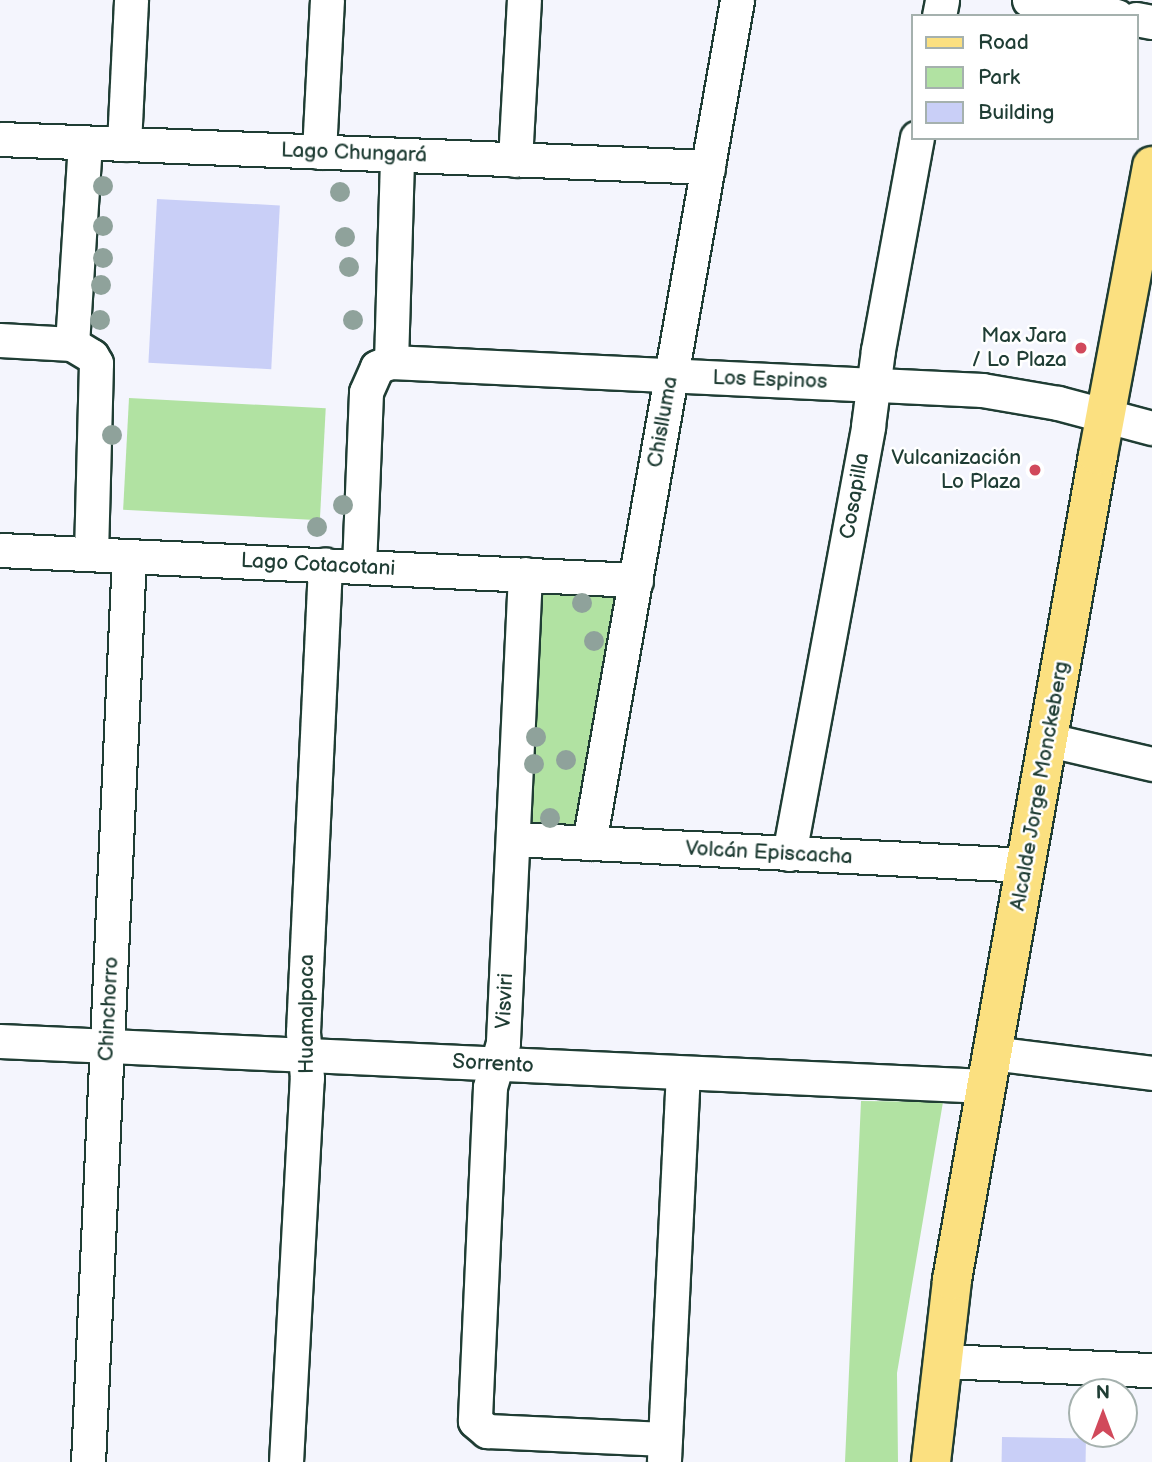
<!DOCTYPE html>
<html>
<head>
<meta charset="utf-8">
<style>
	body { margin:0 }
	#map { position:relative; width:1152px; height:1462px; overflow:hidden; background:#f4f5fd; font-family:"Balsamiq Sans",sans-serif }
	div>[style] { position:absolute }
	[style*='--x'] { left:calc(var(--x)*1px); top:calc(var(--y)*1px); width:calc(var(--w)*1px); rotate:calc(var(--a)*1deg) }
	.green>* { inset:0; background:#b1e2a2; transform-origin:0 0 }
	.building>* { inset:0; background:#c9cff7; transform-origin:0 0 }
	.roads { filter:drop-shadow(2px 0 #1f3d34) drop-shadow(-2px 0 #1f3d34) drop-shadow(0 2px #1f3d34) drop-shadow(0 -2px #1f3d34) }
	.minor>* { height:33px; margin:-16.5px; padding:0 16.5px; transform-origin:16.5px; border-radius:16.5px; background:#fff }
	.major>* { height:38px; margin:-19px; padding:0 19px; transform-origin:19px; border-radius:19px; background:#fbe080 }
	.trees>* { width:20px; height:20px; margin:-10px; border-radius:50%; background:#8fa29b }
	.dots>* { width:19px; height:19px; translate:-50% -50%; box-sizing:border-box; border:4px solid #fff; border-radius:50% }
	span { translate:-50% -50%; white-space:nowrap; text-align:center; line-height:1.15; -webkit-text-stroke:5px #fff; paint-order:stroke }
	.street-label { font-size:21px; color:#1f3d34 }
	.poi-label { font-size:21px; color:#1f3d34 }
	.right { translate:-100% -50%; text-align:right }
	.legend { position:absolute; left:911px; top:14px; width:228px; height:126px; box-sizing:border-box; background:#fff; border:2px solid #a5b1ae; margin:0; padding:9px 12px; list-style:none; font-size:21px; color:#1f3d34 }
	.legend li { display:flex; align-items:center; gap:14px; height:35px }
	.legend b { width:35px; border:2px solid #a5b1ae }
	.north { position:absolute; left:1068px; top:1378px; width:70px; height:70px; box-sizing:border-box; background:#fff; border:2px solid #a5b1ae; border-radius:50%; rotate:0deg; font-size:19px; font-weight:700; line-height:28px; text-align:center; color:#1f3d34 }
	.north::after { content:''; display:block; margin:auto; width:24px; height:32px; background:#d1495b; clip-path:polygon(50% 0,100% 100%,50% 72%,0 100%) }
</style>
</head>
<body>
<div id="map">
	<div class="green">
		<i style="left:129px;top:398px;width:197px;height:112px;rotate:3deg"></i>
		<i style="clip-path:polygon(539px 587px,618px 592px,574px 829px,526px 827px)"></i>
		<i style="clip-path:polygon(861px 1101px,943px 1102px,897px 1373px,898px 1462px,845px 1462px)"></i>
	</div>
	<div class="building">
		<i style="left:157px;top:199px;width:123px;height:164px;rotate:3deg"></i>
		<i style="left:1002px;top:1437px;width:84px;height:25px;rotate:1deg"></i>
	</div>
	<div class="roads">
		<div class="minor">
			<i style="--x:1029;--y:0;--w:89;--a:10.3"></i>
			<i style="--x:939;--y:16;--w:16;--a:-79"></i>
			<i style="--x:1136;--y:19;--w:16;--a:11"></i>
			<i style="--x:0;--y:139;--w:709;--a:2.26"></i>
			<i style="--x:124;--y:144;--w:144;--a:-87.2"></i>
			<i style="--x:319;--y:152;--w:152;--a:-87"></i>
			<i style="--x:515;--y:160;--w:160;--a:-86.8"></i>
			<i style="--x:0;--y:340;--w:72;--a:3.2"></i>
			<i style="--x:72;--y:344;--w:23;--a:31"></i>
			<i style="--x:92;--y:356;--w:8;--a:60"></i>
			<i style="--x:96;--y:363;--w:191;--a:91.5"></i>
			<i style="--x:72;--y:344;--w:201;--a:-86.3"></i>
			<i style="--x:391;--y:362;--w:207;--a:-88.3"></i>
			<i style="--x:0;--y:550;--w:637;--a:2.7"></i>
			<i style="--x:359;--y:567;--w:175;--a:-87.7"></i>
			<i style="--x:366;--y:392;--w:27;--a:-66"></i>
			<i style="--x:377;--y:367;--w:15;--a:-20"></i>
			<i style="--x:391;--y:362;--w:592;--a:2.71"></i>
			<i style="--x:982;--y:390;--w:77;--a:9.7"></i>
			<i style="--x:1058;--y:403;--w:97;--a:14.9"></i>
			<i style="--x:525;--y:574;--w:470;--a:92.7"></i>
			<i style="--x:503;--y:1043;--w:46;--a:106.5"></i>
			<i style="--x:490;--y:1087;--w:334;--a:92.6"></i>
			<i style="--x:475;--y:1421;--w:16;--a:40"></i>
			<i style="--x:487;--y:1431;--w:178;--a:2.6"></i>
			<i style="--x:1049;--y:740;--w:106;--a:13.1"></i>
			<i style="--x:513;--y:839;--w:514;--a:2.9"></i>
			<i style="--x:589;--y:843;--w:856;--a:-80.04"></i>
			<i style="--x:789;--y:854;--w:435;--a:-79.5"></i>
			<i style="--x:868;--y:426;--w:77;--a:-82.5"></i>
			<i style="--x:878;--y:350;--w:216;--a:-79.6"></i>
			<i style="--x:0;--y:1041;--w:987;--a:2.61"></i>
			<i style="--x:992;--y:1053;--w:161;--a:7.1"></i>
			<i style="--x:942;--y:1361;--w:210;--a:2.5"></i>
			<i style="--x:664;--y:1460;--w:387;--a:-87.2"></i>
			<i style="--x:88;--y:1462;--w:907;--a:-87.41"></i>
			<i style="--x:286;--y:1462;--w:385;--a:-86.9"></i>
			<i style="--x:307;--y:1078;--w:46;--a:-95"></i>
			<i style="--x:303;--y:1032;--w:468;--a:-87.3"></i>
		</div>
		<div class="major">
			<i style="--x:931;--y:1462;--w:183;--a:-83.4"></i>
			<i style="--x:952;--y:1280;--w:838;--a:-79.96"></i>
			<i style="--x:1098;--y:455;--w:294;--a:-79.4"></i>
		</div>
	</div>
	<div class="trees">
		<i style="left:103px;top:186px"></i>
		<i style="left:340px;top:192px"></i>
		<i style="left:103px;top:226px"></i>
		<i style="left:345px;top:237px"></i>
		<i style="left:103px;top:258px"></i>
		<i style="left:349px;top:267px"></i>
		<i style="left:101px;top:285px"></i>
		<i style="left:100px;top:320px"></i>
		<i style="left:353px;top:320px"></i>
		<i style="left:112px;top:435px"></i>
		<i style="left:343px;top:505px"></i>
		<i style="left:317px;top:527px"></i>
		<i style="left:582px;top:603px"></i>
		<i style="left:594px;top:641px"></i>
		<i style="left:536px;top:737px"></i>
		<i style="left:566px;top:760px"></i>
		<i style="left:534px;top:764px"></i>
		<i style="left:550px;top:818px"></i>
	</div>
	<div class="dots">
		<i style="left:1081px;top:348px;background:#d1495b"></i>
		<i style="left:1035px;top:470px;background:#d1495b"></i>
	</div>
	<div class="street-label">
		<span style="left:354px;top:153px;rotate:2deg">Lago Chungará</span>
		<span style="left:770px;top:380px;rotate:2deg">Los Espinos</span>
		<span style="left:663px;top:422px;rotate:-80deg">Chislluma</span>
		<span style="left:855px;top:496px;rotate:-80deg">Cosapilla</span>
		<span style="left:318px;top:565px;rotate:3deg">Lago Cotacotani</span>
		<span style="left:1040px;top:786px;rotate:-80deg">Alcalde Jorge Monckeberg</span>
		<span style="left:769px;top:853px;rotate:3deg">Volcán Episcacha</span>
		<span style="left:505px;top:1001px;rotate:-87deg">Visviri</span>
		<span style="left:109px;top:1009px;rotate:-87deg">Chinchorro</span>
		<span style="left:307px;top:1014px;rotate:-90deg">Huamalpaca</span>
		<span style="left:493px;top:1064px;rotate:3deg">Sorrento</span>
	</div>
	<div class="poi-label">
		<span class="right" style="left:1067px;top:348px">Max Jara<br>/ Lo Plaza</span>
		<span class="right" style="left:1021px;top:470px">Vulcanización<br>Lo Plaza</span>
	</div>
	<ul class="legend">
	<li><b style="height:9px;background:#fbe080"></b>Road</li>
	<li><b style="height:19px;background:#b1e2a2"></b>Park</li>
	<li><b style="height:19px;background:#c9cff7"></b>Building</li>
	</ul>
	<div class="north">N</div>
</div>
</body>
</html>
